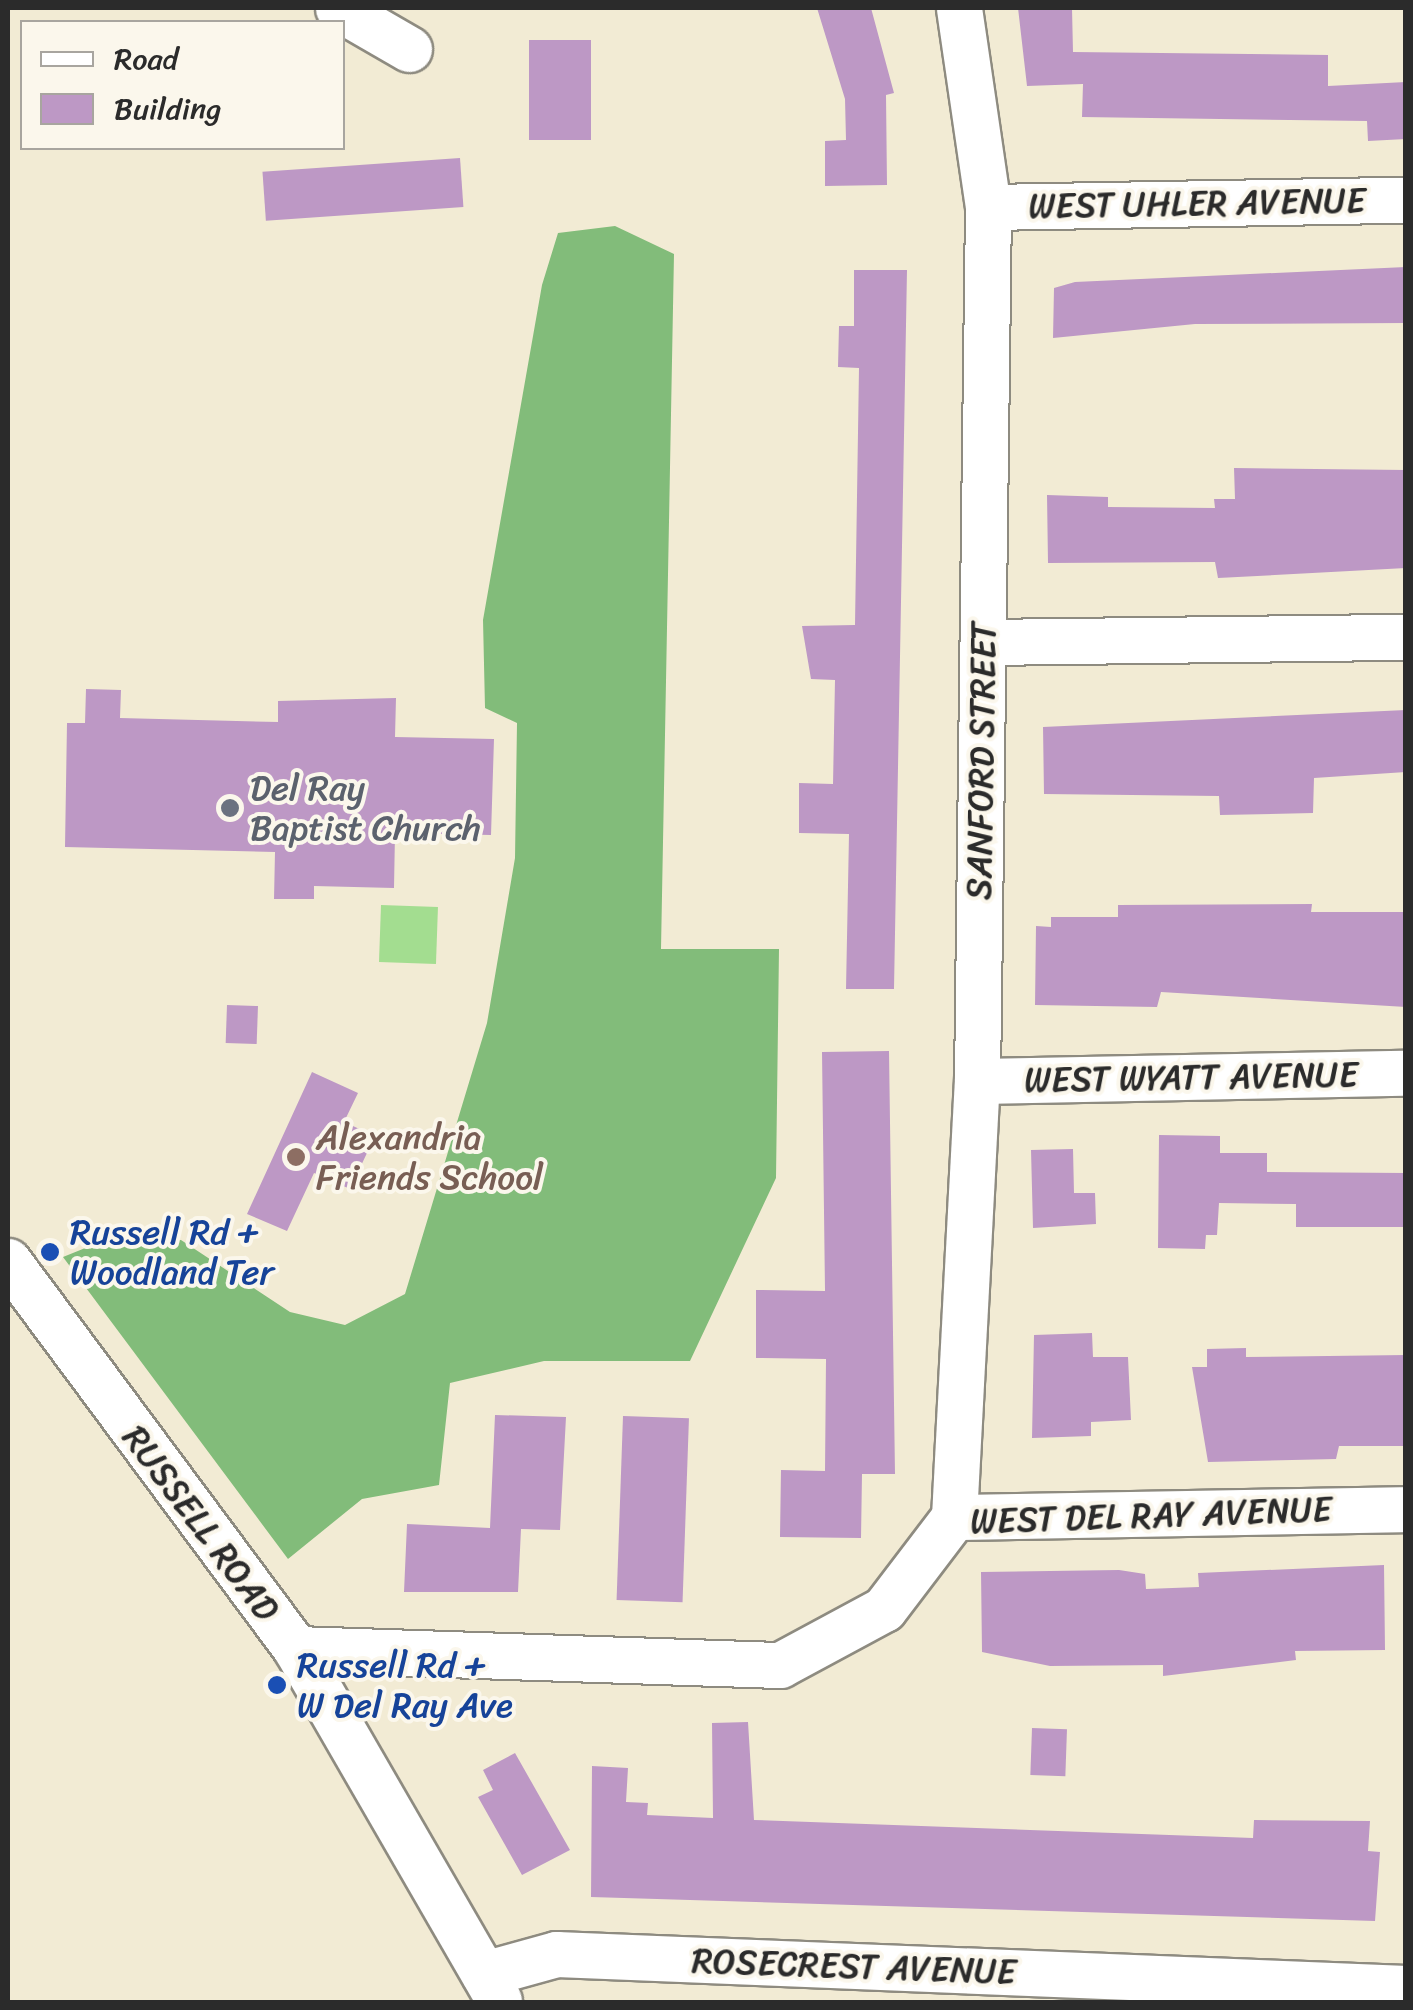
<!DOCTYPE html>
<html>
<head>
<meta charset="utf-8">
<style>
	body { margin:0 }
	#map { position:relative; width:1413px; height:2010px; overflow:hidden; background:#f2ebd4; font-family:Sriracha,sans-serif }
	div>[style] { position:absolute }
	[style*='--x'] { left:calc(var(--x)*1px); top:calc(var(--y)*1px); width:calc(var(--w)*1px); rotate:calc(var(--a)*1deg) }
	.green>* { inset:0; background:#a3dd90; transform-origin:0 0 }
	.forest>* { inset:0; background:#82bc7a }
	.building>* { inset:0; background:#bd98c5; transform-origin:0 0 }
	.roads { filter:drop-shadow(2px 0 #8e8b80) drop-shadow(-2px 0 #8e8b80) drop-shadow(0 2px #8e8b80) drop-shadow(0 -2px #8e8b80) }
	.minor>* { height:45px; margin:-22.5px; padding:0 22.5px; transform-origin:22.5px; border-radius:22.5px; background:#fff }
	.dots>* { width:28px; height:28px; translate:-50% -50%; box-sizing:border-box; border:5px solid #fbf7ec; border-radius:50% }
	span { translate:-50% -50%; white-space:nowrap; text-align:center; line-height:1.15; -webkit-text-stroke:8px #fbf7ec; paint-order:stroke }
	.street-label { font-size:35px; color:#2b2b2b }
	.worship-label { font-size:35px; color:#5b616d }
	.left { translate:0 -50%; text-align:left }
	.education-label { font-size:35px; color:#785e54 }
	.transit-label { font-size:35px; color:#164399 }
	.frame { position:absolute; inset:0; border:10px solid #2b2b2b; pointer-events:none }
	.legend { position:absolute; left:20px; top:20px; width:325px; height:130px; box-sizing:border-box; background:#fbf7ec; border:2px solid #a8a59f; margin:0; padding:12px 18px; list-style:none; font-size:30px; color:#2b2b2b }
	.legend li { display:flex; align-items:center; gap:20px; height:50px }
	.legend b { width:50px; border:2px solid #a8a59f }
</style>
</head>
<body>
<div id="map">
	<div class="green">
		<i style="left:381px;top:905px;width:57px;height:57px;rotate:2deg"></i>
	</div>
	<div class="forest">
		<i style="clip-path:polygon(615px 226px,674px 254px,661px 949px,779px 949px,776px 1178px,690px 1361px,544px 1361px,450px 1383px,439px 1485px,362px 1499px,288px 1559px,63px 1257px,115px 1236px,181px 1240px,290px 1312px,345px 1325px,405px 1294px,487px 1023px,515px 858px,517px 723px,485px 708px,483px 620px,542px 285px,558px 233px)"></i>
	</div>
	<div class="building">
		<i style="clip-path:polygon(817px 8px,871px 8px,894px 93px,886px 95px,887px 185px,825px 186px,825px 141px,846px 140px,845px 99px)"></i>
		<i style="clip-path:polygon(1018px 8px,1072px 8px,1073px 52px,1328px 55px,1328px 86px,1406px 82px,1406px 139px,1368px 141px,1367px 121px,1082px 117px,1083px 84px,1027px 86px)"></i>
		<i style="left:529px;top:40px;width:62px;height:100px"></i>
		<i style="left:460px;top:158px;width:49px;height:198px;rotate:86deg"></i>
		<i style="clip-path:polygon(1406px 267px,1406px 323px,1195px 324px,1053px 338px,1054px 288px,1075px 282px)"></i>
		<i style="clip-path:polygon(854px 270px,907px 270px,894px 989px,846px 989px,849px 834px,799px 833px,799px 783px,833px 784px,835px 680px,811px 679px,802px 626px,855px 625px,859px 368px,838px 367px,839px 326px,854px 326px)"></i>
		<i style="clip-path:polygon(1234px 468px,1406px 470px,1406px 568px,1218px 578px,1215px 562px,1048px 563px,1047px 495px,1108px 497px,1108px 507px,1215px 508px,1214px 499px,1235px 499px)"></i>
		<i style="clip-path:polygon(86px 689px,121px 690px,120px 718px,278px 722px,278px 701px,396px 698px,395px 737px,494px 739px,491px 835px,395px 833px,394px 888px,314px 886px,314px 899px,274px 899px,275px 852px,65px 847px,67px 723px,85px 723px)"></i>
		<i style="clip-path:polygon(1406px 710px,1406px 772px,1314px 778px,1313px 813px,1220px 815px,1219px 796px,1044px 794px,1043px 727px)"></i>
		<i style="clip-path:polygon(1312px 904px,1311px 912px,1406px 912px,1406px 1007px,1161px 992px,1157px 1007px,1035px 1005px,1036px 926px,1051px 927px,1051px 917px,1118px 917px,1118px 905px)"></i>
		<i style="left:227px;top:1005px;width:31px;height:38px;rotate:2deg"></i>
		<i style="clip-path:polygon(889px 1051px,895px 1474px,862px 1474px,861px 1538px,780px 1537px,781px 1470px,825px 1471px,826px 1359px,756px 1358px,756px 1290px,825px 1291px,822px 1052px)"></i>
		<i style="clip-path:polygon(312px 1072px,358px 1093px,344px 1122px,375px 1136px,350px 1189px,314px 1173px,287px 1231px,247px 1214px)"></i>
		<i style="clip-path:polygon(1159px 1135px,1220px 1136px,1220px 1153px,1267px 1153px,1267px 1172px,1406px 1173px,1406px 1227px,1296px 1227px,1296px 1204px,1219px 1203px,1217px 1235px,1206px 1235px,1205px 1249px,1158px 1248px)"></i>
		<i style="clip-path:polygon(1073px 1149px,1074px 1193px,1095px 1193px,1096px 1224px,1033px 1228px,1031px 1150px)"></i>
		<i style="clip-path:polygon(1092px 1333px,1093px 1357px,1128px 1357px,1131px 1420px,1091px 1422px,1091px 1436px,1032px 1438px,1034px 1335px)"></i>
		<i style="clip-path:polygon(1246px 1348px,1246px 1357px,1406px 1355px,1406px 1446px,1339px 1446px,1336px 1459px,1208px 1462px,1192px 1367px,1207px 1367px,1207px 1349px)"></i>
		<i style="clip-path:polygon(495px 1415px,566px 1417px,560px 1530px,521px 1529px,518px 1592px,404px 1592px,407px 1524px,490px 1528px)"></i>
		<i style="left:623px;top:1416px;width:66px;height:184px;rotate:2deg"></i>
		<i style="clip-path:polygon(1384px 1565px,1385px 1650px,1295px 1651px,1296px 1660px,1163px 1676px,1163px 1665px,1050px 1666px,982px 1652px,981px 1572px,1119px 1570px,1145px 1574px,1146px 1589px,1199px 1587px,1198px 1573px)"></i>
		<i style="clip-path:polygon(748px 1722px,754px 1820px,1253px 1838px,1254px 1820px,1370px 1821px,1368px 1851px,1380px 1852px,1375px 1921px,591px 1897px,592px 1766px,628px 1768px,626px 1802px,648px 1803px,647px 1815px,713px 1818px,712px 1723px)"></i>
		<i style="left:1032px;top:1728px;width:35px;height:47px;rotate:2deg"></i>
		<i style="clip-path:polygon(515px 1753px,570px 1850px,522px 1875px,478px 1797px,493px 1790px,483px 1770px)"></i>
	</div>
	<div class="roads">
		<div class="minor">
			<i style="--x:338;--y:8;--w:82;--a:30"></i>
			<i style="--x:988;--y:207;--w:418;--a:-1"></i>
			<i style="--x:983;--y:642;--w:423;--a:-0.7"></i>
			<i style="--x:977;--y:1081;--w:429;--a:-1.1"></i>
			<i style="--x:8;--y:1261;--w:483;--a:53.4"></i>
			<i style="--x:296;--y:1649;--w:406;--a:60"></i>
			<i style="--x:954;--y:1517;--w:452;--a:-1"></i>
			<i style="--x:296;--y:1649;--w:484;--a:1.9"></i>
			<i style="--x:780;--y:1665;--w:118;--a:-28.3"></i>
			<i style="--x:884;--y:1609;--w:116;--a:-52.7"></i>
			<i style="--x:954;--y:1517;--w:437;--a:-87"></i>
			<i style="--x:977;--y:1081;--w:874;--a:-89.28"></i>
			<i style="--x:988;--y:207;--w:201;--a:-98.3"></i>
			<i style="--x:484;--y:1974;--w:75;--a:-15.5"></i>
			<i style="--x:556;--y:1954;--w:851;--a:2.29"></i>
		</div>
	</div>
	<div class="dots">
		<i style="left:230px;top:808px;background:#6b7280"></i>
		<i style="left:296px;top:1157px;background:#8d6e63"></i>
		<i style="left:50px;top:1252px;background:#1a4fb4"></i>
		<i style="left:277px;top:1685px;background:#1a4fb4"></i>
	</div>
	<div class="street-label">
		<span style="left:1197px;top:203px;rotate:-1deg">WEST UHLER AVENUE</span>
		<span style="left:981px;top:761px;rotate:-89deg">SANFORD STREET</span>
		<span style="left:1191px;top:1077px;rotate:-1deg">WEST WYATT AVENUE</span>
		<span style="left:1151px;top:1515px;rotate:-2deg">WEST DEL RAY AVENUE</span>
		<span style="left:201px;top:1523px;rotate:53deg">RUSSELL ROAD</span>
		<span style="left:854px;top:1966px;rotate:2deg">ROSECREST AVENUE</span>
	</div>
	<div class="worship-label">
		<span class="left" style="left:250px;top:808px">Del Ray<br>Baptist Church</span>
	</div>
	<div class="education-label">
		<span class="left" style="left:316px;top:1157px">Alexandria<br>Friends School</span>
	</div>
	<div class="transit-label">
		<span class="left" style="left:70px;top:1252px">Russell Rd +<br>Woodland Ter</span>
		<span class="left" style="left:297px;top:1685px">Russell Rd +<br>W Del Ray Ave</span>
	</div>
	<div class="frame"></div>
	<ul class="legend">
	<li><b style="height:12px;background:#fff"></b>Road</li>
	<li><b style="height:28px;background:#bd98c5"></b>Building</li>
	</ul>
</div>
</body>
</html>
